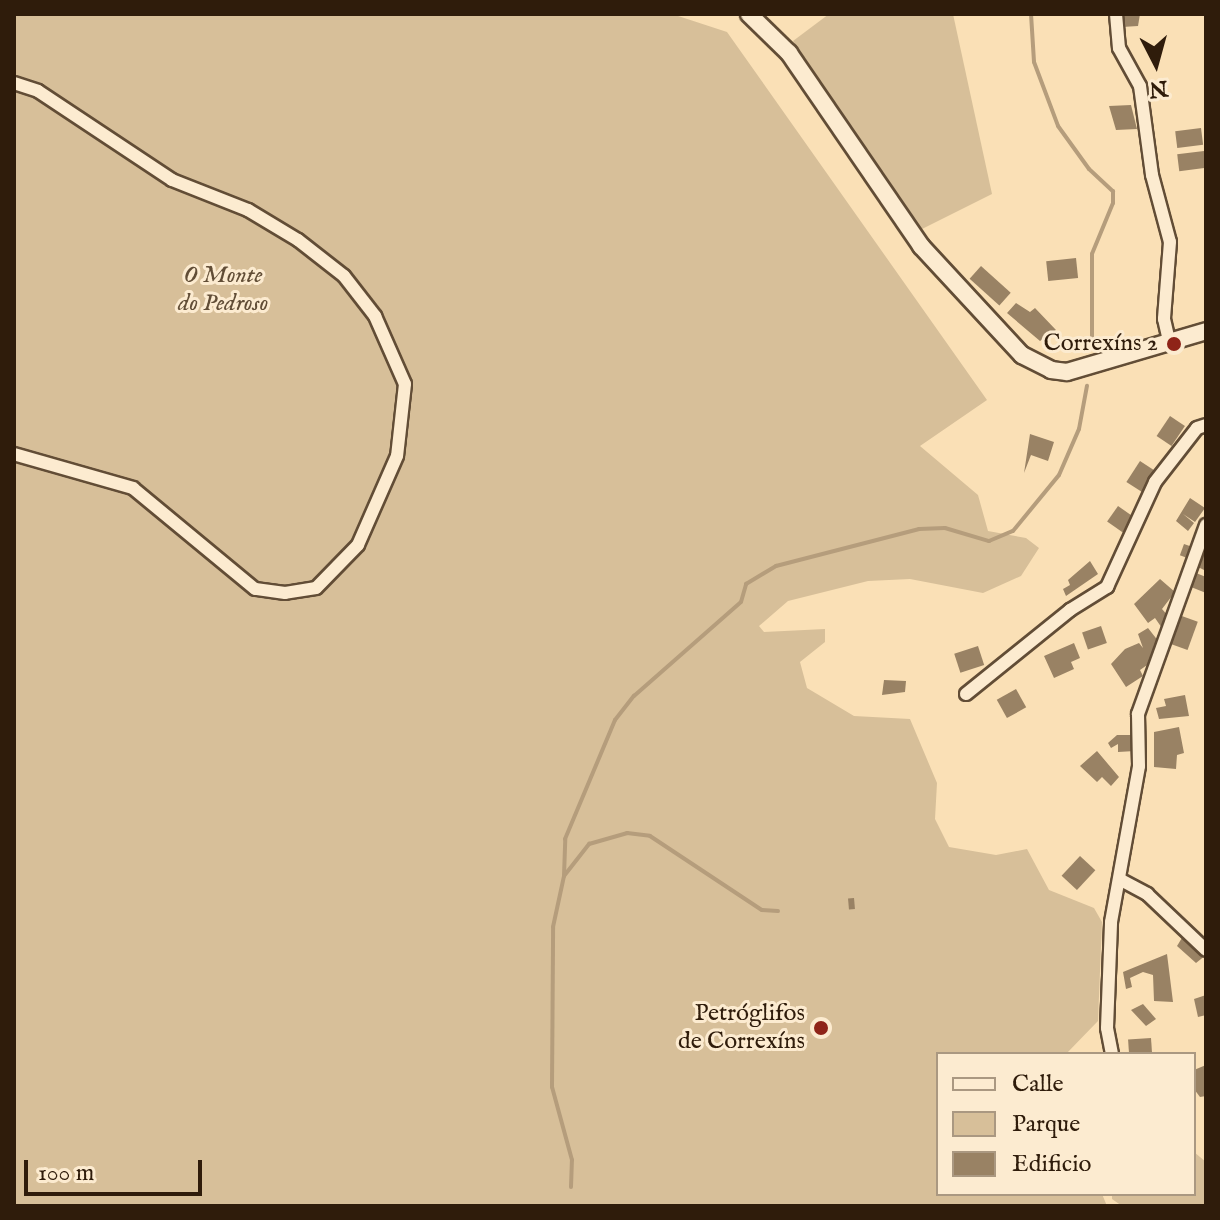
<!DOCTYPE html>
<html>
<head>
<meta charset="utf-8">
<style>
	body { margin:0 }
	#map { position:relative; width:1220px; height:1220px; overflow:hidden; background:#fae0b6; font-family:"IM FELL English",serif }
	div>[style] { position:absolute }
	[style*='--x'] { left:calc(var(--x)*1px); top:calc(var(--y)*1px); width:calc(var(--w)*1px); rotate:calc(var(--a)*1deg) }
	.green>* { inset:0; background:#d7bf99 }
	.stream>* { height:4px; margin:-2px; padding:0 2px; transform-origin:2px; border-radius:2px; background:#b59d7c }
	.building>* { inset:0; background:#998264; transform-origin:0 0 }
	.roads { filter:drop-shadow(2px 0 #624d36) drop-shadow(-2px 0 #624d36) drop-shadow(0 2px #624d36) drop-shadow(0 -2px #624d36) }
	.street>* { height:12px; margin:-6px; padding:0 6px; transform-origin:6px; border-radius:6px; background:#fcebd0 }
	.secondary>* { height:16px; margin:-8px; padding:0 8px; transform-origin:8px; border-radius:8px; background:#fcebd0 }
	.dots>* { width:22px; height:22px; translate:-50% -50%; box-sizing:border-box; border:4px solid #fcebd0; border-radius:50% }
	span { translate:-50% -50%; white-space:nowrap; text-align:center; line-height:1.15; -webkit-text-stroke:6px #fcebd0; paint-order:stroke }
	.park-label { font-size:24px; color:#614d36; font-style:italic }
	.poi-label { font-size:24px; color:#2f1c0b }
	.right { translate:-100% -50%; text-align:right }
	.frame { position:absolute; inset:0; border:16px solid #2f1c0b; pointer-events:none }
	.legend { position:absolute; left:936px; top:1052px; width:260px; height:144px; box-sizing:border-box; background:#fcebd0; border:2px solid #aa9881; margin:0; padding:10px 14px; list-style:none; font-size:24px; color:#2f1c0b }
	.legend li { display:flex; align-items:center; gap:16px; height:40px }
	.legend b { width:40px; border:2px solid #aa9881 }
	.north { position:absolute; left:1116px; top:24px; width:80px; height:80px; -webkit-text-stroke:6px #fcebd0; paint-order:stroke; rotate:174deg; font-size:22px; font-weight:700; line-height:32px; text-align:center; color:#2f1c0b }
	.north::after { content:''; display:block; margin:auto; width:28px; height:36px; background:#2f1c0b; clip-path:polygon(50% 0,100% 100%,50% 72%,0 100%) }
	.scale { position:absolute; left:24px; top:1160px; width:178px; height:36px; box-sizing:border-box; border:4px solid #2f1c0b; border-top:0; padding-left:10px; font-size:24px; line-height:28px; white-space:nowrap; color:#2f1c0b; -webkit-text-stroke:6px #fcebd0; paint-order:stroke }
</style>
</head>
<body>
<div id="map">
	<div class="green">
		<i style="clip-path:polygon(14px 14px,672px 14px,727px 32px,987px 400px,920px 446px,978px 495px,988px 531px,1026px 538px,1039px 548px,1021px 576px,983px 593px,910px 579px,868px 581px,788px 601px,759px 626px,764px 632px,825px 629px,825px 642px,800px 662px,807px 688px,854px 716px,910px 719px,937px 783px,935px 819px,949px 847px,996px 855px,1027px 849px,1049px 890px,1094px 908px,1102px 922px,1098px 1021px,1066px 1054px,938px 1054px,938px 1194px,1102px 1194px,1107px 1206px,14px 1206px)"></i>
		<i style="clip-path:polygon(829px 14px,953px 14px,992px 194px,920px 230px,793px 41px)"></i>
		<i style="clip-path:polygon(1194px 1152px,1206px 1162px,1206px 1206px,1122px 1206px,1112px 1199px,1112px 1194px,1194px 1194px)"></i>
	</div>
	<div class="stream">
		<i style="--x:1031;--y:14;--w:48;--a:86.4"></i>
		<i style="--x:1034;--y:62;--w:68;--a:69.4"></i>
		<i style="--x:1058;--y:126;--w:53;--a:54.2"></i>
		<i style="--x:1089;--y:169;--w:33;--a:43"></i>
		<i style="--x:1113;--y:191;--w:12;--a:90"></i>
		<i style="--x:1113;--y:203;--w:55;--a:112.4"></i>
		<i style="--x:1092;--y:254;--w:93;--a:90"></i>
		<i style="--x:564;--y:876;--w:41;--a:-52"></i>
		<i style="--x:589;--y:844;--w:40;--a:-16"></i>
		<i style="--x:627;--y:833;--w:23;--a:7"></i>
		<i style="--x:650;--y:836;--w:134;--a:33.5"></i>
		<i style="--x:762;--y:910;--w:16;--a:4"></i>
		<i style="--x:571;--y:1187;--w:27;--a:-88"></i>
		<i style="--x:572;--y:1160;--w:76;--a:-105.3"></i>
		<i style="--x:552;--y:1087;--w:160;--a:-89.6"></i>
		<i style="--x:553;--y:927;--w:52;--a:-77.8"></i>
		<i style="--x:564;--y:876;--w:37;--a:-88"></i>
		<i style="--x:565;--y:839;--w:129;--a:-67.2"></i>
		<i style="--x:615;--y:720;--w:31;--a:-52"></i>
		<i style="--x:634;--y:696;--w:142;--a:-41.3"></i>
		<i style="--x:741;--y:602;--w:19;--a:-74"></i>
		<i style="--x:746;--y:584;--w:35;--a:-31"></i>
		<i style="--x:776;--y:566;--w:148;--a:-14.5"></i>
		<i style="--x:919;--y:529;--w:26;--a:-2"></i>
		<i style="--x:945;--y:528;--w:46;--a:16.5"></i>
		<i style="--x:989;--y:541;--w:26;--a:-23"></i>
		<i style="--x:1013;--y:531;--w:72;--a:-50.6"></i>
		<i style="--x:1059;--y:475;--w:50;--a:-66.5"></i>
		<i style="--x:1079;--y:429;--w:44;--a:-79.5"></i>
	</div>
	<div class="building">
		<i style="clip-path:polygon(1122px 14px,1140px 14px,1138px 26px,1122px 27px)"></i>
		<i style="clip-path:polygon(1131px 105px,1137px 129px,1116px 130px,1109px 106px)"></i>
		<i style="left:1201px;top:128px;width:17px;height:26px;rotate:83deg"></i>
		<i style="left:1204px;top:151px;width:17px;height:27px;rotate:83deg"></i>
		<i style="left:1076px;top:258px;width:20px;height:30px;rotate:84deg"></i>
		<i style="left:981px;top:266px;width:40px;height:17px;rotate:42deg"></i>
		<i style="clip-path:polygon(1016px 303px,1030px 312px,1035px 308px,1056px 330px,1040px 341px,1007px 313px)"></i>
		<i style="left:1170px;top:416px;width:18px;height:24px;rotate:34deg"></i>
		<i style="clip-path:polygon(1030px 434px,1054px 442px,1048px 461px,1031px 455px,1024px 473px)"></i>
		<i style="left:1140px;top:461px;width:20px;height:25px;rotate:33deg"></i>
		<i style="clip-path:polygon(1190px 498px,1205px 508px,1195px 522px,1183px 514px,1194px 523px,1188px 531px,1176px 521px)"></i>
		<i style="left:1118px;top:506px;width:21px;height:19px;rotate:35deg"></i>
		<i style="left:1184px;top:544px;width:12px;height:12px;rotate:20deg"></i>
		<i style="clip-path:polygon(1206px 551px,1206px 571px,1198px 567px)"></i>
		<i style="clip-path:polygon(1090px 561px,1098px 574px,1066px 596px,1063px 589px,1070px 585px,1068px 580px)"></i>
		<i style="clip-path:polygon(1196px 573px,1206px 577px,1206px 593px,1191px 587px)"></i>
		<i style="clip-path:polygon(1160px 579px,1175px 592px,1162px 609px,1169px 617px,1164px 631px,1155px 618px,1148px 623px,1134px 604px)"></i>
		<i style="left:1179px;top:615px;width:20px;height:30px;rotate:20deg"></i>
		<i style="left:1101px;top:626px;width:18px;height:20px;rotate:71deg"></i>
		<i style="clip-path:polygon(1148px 628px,1159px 642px,1150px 663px,1140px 670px,1143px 676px,1126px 687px,1111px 664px,1125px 649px,1139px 643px,1143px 648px,1138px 634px)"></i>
		<i style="clip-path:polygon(1074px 643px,1080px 658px,1071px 662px,1074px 669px,1054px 678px,1044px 656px)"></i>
		<i style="left:978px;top:646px;width:20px;height:25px;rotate:72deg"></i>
		<i style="clip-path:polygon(884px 680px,906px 681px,905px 692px,882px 695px)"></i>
		<i style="left:1016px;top:689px;width:21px;height:22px;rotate:61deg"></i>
		<i style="clip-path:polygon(1185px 695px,1189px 716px,1159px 719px,1156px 708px,1166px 706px,1164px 699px)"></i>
		<i style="clip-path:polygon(1179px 727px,1184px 753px,1177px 755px,1176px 769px,1154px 767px,1154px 732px)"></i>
		<i style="clip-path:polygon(1117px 735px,1134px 735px,1135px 751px,1118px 752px,1118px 744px,1111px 748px,1108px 743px)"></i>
		<i style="clip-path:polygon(1097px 751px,1119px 777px,1111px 786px,1102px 777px,1097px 782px,1080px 766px)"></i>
		<i style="left:1080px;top:856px;width:21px;height:27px;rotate:43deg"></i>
		<i style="left:854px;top:898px;width:11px;height:6px;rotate:85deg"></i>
		<i style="clip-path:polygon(1185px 933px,1206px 955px,1196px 963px,1177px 946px)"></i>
		<i style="clip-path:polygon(1167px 954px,1173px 1002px,1154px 1001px,1153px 975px,1143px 972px,1130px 978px,1132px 987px,1126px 989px,1123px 972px)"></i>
		<i style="clip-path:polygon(1206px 995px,1206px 1015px,1198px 1017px,1194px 999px)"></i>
		<i style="clip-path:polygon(1143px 1004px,1156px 1019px,1146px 1026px,1131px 1010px)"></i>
		<i style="left:1151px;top:1038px;width:16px;height:23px;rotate:86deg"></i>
		<i style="clip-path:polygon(1206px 1065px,1206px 1096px,1200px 1097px,1194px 1089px,1194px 1070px)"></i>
	</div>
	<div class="roads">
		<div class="street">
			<i style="--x:1116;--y:14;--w:34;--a:85"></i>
			<i style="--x:1119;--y:48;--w:43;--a:61.1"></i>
			<i style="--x:1140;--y:86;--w:90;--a:82.3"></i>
			<i style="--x:1152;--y:175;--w:69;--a:75"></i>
			<i style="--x:1170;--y:242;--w:77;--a:94.5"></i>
			<i style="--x:1164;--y:319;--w:22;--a:77"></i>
			<i style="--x:14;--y:83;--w:25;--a:18"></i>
			<i style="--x:38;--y:91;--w:161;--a:33.6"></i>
			<i style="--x:172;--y:180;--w:82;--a:21.5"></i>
			<i style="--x:248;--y:210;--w:58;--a:31"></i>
			<i style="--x:298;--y:240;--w:58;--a:38"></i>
			<i style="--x:344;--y:276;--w:51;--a:52.2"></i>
			<i style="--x:375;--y:316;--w:74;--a:66.2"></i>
			<i style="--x:405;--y:384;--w:72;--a:96.3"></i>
			<i style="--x:397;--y:456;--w:97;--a:113.7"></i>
			<i style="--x:358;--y:545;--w:60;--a:134.3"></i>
			<i style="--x:316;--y:588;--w:31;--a:171"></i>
			<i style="--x:285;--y:593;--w:30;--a:-172"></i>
			<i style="--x:255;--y:589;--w:158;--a:-140.4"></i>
			<i style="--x:133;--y:488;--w:124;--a:-164.1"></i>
			<i style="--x:966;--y:694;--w:134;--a:-38.9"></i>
			<i style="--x:1070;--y:610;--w:44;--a:-31.9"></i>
			<i style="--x:1107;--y:587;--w:115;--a:-65.4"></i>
			<i style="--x:1155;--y:482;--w:68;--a:-52.1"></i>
			<i style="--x:1197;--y:428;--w:9;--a:-18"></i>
			<i style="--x:1121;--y:880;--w:30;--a:28"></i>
			<i style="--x:1147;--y:894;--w:81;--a:43.5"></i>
			<i style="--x:1112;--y:1054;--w:26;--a:-101"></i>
			<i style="--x:1107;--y:1028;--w:106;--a:-87.8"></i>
			<i style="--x:1111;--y:922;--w:158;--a:-79.8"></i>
			<i style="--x:1139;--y:766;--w:52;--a:-91.1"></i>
			<i style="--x:1138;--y:714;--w:201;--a:-70.2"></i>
		</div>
		<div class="secondary">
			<i style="--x:749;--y:14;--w:56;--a:44.3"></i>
			<i style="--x:789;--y:53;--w:234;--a:55.6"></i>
			<i style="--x:921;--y:246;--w:149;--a:47.2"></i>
			<i style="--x:1022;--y:355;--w:33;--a:27"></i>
			<i style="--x:1051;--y:370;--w:16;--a:7"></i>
			<i style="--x:1067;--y:372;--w:145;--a:-16.4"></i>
		</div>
	</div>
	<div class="dots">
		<i style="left:1174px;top:344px;background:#8f2418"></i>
		<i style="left:821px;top:1028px;background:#8f2418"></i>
	</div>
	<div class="park-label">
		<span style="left:223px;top:290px">O Monte<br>do Pedroso</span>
	</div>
	<div class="poi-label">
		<span class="right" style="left:1158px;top:344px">Correxíns 2</span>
		<span class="right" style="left:805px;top:1028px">Petróglifos<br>de Correxíns</span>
	</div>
	<div class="frame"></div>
	<ul class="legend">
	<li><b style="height:10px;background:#fcebd0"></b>Calle</li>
	<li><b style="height:22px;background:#d7bf99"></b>Parque</li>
	<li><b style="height:22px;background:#998264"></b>Edificio</li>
	</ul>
	<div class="north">N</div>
	<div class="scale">100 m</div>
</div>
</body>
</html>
